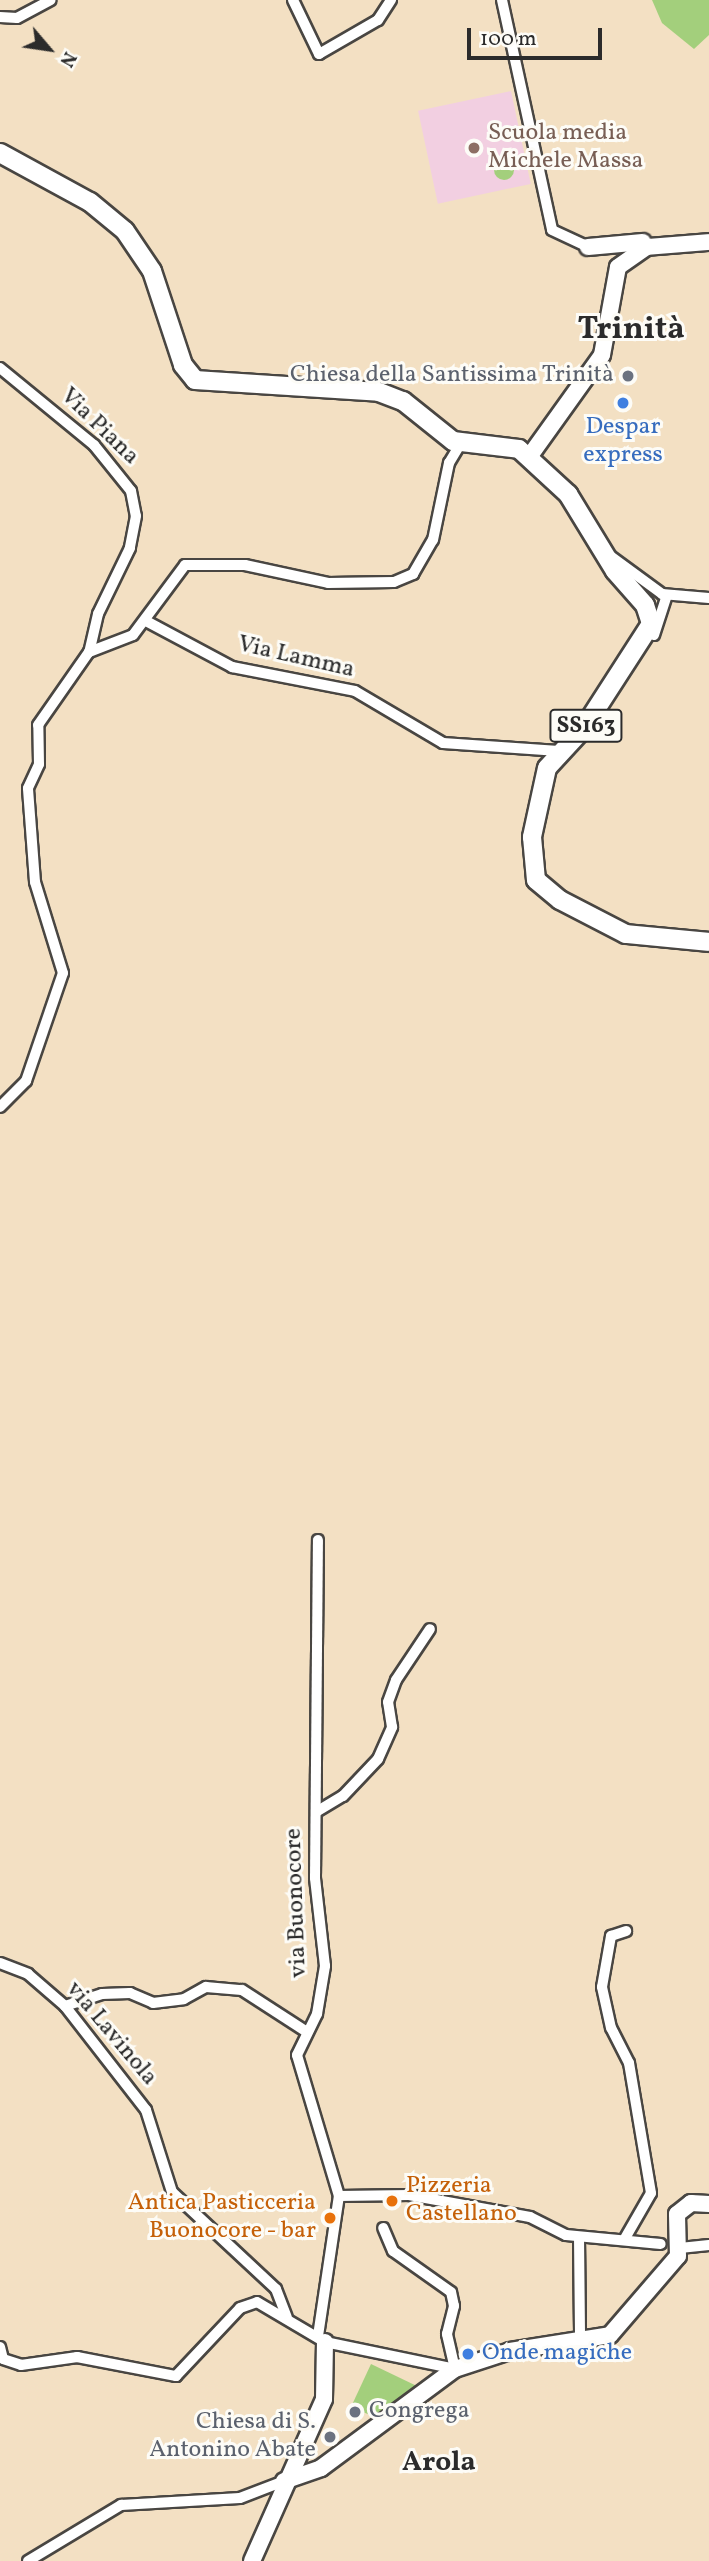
<!DOCTYPE html>
<html>
<head>
<meta charset="utf-8">
<style>
	body { margin:0 }
	#map { position:relative; width:709px; height:2561px; overflow:hidden; background:#f3e0c3; font-family:Vollkorn,serif }
	div>[style] { position:absolute }
	[style*='--x'] { left:calc(var(--x)*1px); top:calc(var(--y)*1px); width:calc(var(--w)*1px); rotate:calc(var(--a)*1deg) }
	.built>* { inset:0; background:#f2cfe1; transform-origin:0 0 }
	.green>* { inset:0; background:#a3cf7c }
	.round { border-radius:50% }
	.roads { filter:drop-shadow(2px 0 #494642) drop-shadow(-2px 0 #494642) drop-shadow(0 2px #494642) drop-shadow(0 -2px #494642) }
	.street>* { height:10px; margin:-5px; padding:0 5px; transform-origin:5px; border-radius:5px; background:#fff }
	.secondary>* { height:16px; margin:-8px; padding:0 8px; transform-origin:8px; border-radius:8px; background:#fff }
	.primary>* { height:18px; margin:-9px; padding:0 9px; transform-origin:9px; border-radius:9px; background:#fff }
	.dots>* { width:19px; height:19px; translate:-50% -50%; box-sizing:border-box; border:4px solid #fdfcf7; border-radius:50% }
	span { translate:-50% -50%; white-space:nowrap; text-align:center; line-height:1.15; -webkit-text-stroke:6px #fdfcf7; paint-order:stroke }
	.shield-label span { padding:2px 5px; background:#fdfcf7; border:2px solid; border-radius:5px; -webkit-text-stroke-width:0 }
	.shield-label { font-size:23px; color:#2b2b2b; font-weight:700 }
	.education-label { font-size:24px; color:#785e54 }
	.left { translate:0 -50%; text-align:left }
	.worship-label { font-size:24px; color:#5b616d }
	.right { translate:-100% -50%; text-align:right }
	.street-label { font-size:24px; color:#2b2b2b }
	.shop-label { font-size:24px; color:#366cbe }
	.food-label { font-size:24px; color:#c56008 }
	.quarter-label { font-size:28px; color:#2b2b2b; font-weight:700 }
	.district-label { font-size:32px; color:#2b2b2b; font-weight:700 }
	.north { position:absolute; left:14px; top:14px; width:70px; height:70px; -webkit-text-stroke:5px #fdfcf7; paint-order:stroke; rotate:119deg; font-size:19px; font-weight:700; line-height:28px; text-align:center; color:#2b2b2b }
	.north::after { content:''; display:block; margin:auto; width:24px; height:32px; background:#2b2b2b; clip-path:polygon(50% 0,100% 100%,50% 72%,0 100%) }
	.scale { position:absolute; left:467px; top:28px; width:135px; height:32px; box-sizing:border-box; border:4px solid #2b2b2b; border-top:0; padding-left:9px; font-size:21px; line-height:24px; white-space:nowrap; color:#2b2b2b; -webkit-text-stroke:5px #fdfcf7; paint-order:stroke }
</style>
</head>
<body>
<div id="map">
	<div class="built">
		<i style="left:511px;top:91px;width:95px;height:95px;rotate:78deg"></i>
	</div>
	<div class="green">
		<i style="clip-path:polygon(652px 0,709px 0,709px 35px,694px 49px,662px 23px)"></i>
		<i class="round" style="left:494px;top:160px;width:20px;height:20px"></i>
		<i style="clip-path:polygon(371px 2364px,421px 2388px,377px 2418px,351px 2407px)"></i>
	</div>
	<div class="roads">
		<div class="street">
			<i style="--x:293;--y:0;--w:60;--a:64.3"></i>
			<i style="--x:319;--y:54;--w:68;--a:-30"></i>
			<i style="--x:378;--y:20;--w:24;--a:-57"></i>
			<i style="--x:502;--y:0;--w:235;--a:77.7"></i>
			<i style="--x:552;--y:230;--w:40;--a:25"></i>
			<i style="--x:0;--y:17;--w:17;--a:3"></i>
			<i style="--x:17;--y:18;--w:38;--a:-28"></i>
			<i style="--x:0;--y:368;--w:122;--a:39.3"></i>
			<i style="--x:94;--y:445;--w:59;--a:51.2"></i>
			<i style="--x:131;--y:491;--w:25;--a:79"></i>
			<i style="--x:136;--y:516;--w:33;--a:101"></i>
			<i style="--x:130;--y:548;--w:73;--a:115.9"></i>
			<i style="--x:98;--y:614;--w:39;--a:103"></i>
			<i style="--x:609;--y:555;--w:66;--a:36.3"></i>
			<i style="--x:662;--y:594;--w:47;--a:4.9"></i>
			<i style="--x:146;--y:621;--w:98;--a:28.1"></i>
			<i style="--x:232;--y:667;--w:125;--a:11"></i>
			<i style="--x:355;--y:691;--w:102;--a:30.6"></i>
			<i style="--x:443;--y:743;--w:116;--a:3.9"></i>
			<i style="--x:654;--y:635;--w:42;--a:-72"></i>
			<i style="--x:0;--y:1107;--w:37;--a:-45"></i>
			<i style="--x:26;--y:1081;--w:114;--a:-71.1"></i>
			<i style="--x:63;--y:973;--w:95;--a:-107.1"></i>
			<i style="--x:35;--y:882;--w:94;--a:-94.3"></i>
			<i style="--x:28;--y:788;--w:26;--a:-65"></i>
			<i style="--x:39;--y:764;--w:39;--a:-91"></i>
			<i style="--x:38;--y:725;--w:89;--a:-55.1"></i>
			<i style="--x:89;--y:652;--w:47;--a:-21.1"></i>
			<i style="--x:133;--y:635;--w:87;--a:-53.4"></i>
			<i style="--x:185;--y:565;--w:60;--a:0"></i>
			<i style="--x:245;--y:565;--w:85;--a:12.2"></i>
			<i style="--x:328;--y:583;--w:66;--a:-0.9"></i>
			<i style="--x:394;--y:582;--w:21;--a:-23"></i>
			<i style="--x:413;--y:574;--w:39;--a:-60"></i>
			<i style="--x:433;--y:540;--w:79;--a:-78.3"></i>
			<i style="--x:449;--y:463;--w:23;--a:-59"></i>
			<i style="--x:316;--y:1812;--w:31;--a:-31"></i>
			<i style="--x:343;--y:1796;--w:51;--a:-46.6"></i>
			<i style="--x:378;--y:1759;--w:35;--a:-66"></i>
			<i style="--x:392;--y:1727;--w:25;--a:-99"></i>
			<i style="--x:388;--y:1702;--w:23;--a:-70"></i>
			<i style="--x:396;--y:1680;--w:61;--a:-56.3"></i>
			<i style="--x:0;--y:1963;--w:30;--a:21"></i>
			<i style="--x:28;--y:1974;--w:49;--a:40.9"></i>
			<i style="--x:65;--y:2006;--w:132;--a:52.1"></i>
			<i style="--x:146;--y:2110;--w:86;--a:72.4"></i>
			<i style="--x:172;--y:2192;--w:142;--a:43"></i>
			<i style="--x:276;--y:2289;--w:30;--a:69"></i>
			<i style="--x:65;--y:2006;--w:39;--a:-18"></i>
			<i style="--x:102;--y:1994;--w:28;--a:-2"></i>
			<i style="--x:130;--y:1993;--w:25;--a:23"></i>
			<i style="--x:153;--y:2003;--w:31;--a:-7"></i>
			<i style="--x:184;--y:1999;--w:25;--a:-29"></i>
			<i style="--x:206;--y:1987;--w:36;--a:5"></i>
			<i style="--x:242;--y:1990;--w:77;--a:32.9"></i>
			<i style="--x:339;--y:2196;--w:70;--a:-0.8"></i>
			<i style="--x:409;--y:2195;--w:123;--a:10.3"></i>
			<i style="--x:530;--y:2217;--w:40;--a:26.6"></i>
			<i style="--x:566;--y:2235;--w:95;--a:5.4"></i>
			<i style="--x:579;--y:2237;--w:99;--a:89.4"></i>
			<i style="--x:624;--y:2240;--w:54;--a:-60.1"></i>
			<i style="--x:651;--y:2193;--w:132;--a:-99.6"></i>
			<i style="--x:629;--y:2063;--w:39;--a:-117"></i>
			<i style="--x:611;--y:2028;--w:42;--a:-102.4"></i>
			<i style="--x:602;--y:1987;--w:52;--a:-80"></i>
			<i style="--x:611;--y:1936;--w:16;--a:-18"></i>
			<i style="--x:680;--y:2248;--w:29;--a:-6"></i>
			<i style="--x:318;--y:2336;--w:142;--a:-81.5"></i>
			<i style="--x:339;--y:2196;--w:147;--a:-106.6"></i>
			<i style="--x:297;--y:2055;--w:46;--a:-64"></i>
			<i style="--x:317;--y:2014;--w:49;--a:-80.5"></i>
			<i style="--x:325;--y:1966;--w:89;--a:-96.5"></i>
			<i style="--x:315;--y:1878;--w:338;--a:-89.5"></i>
			<i style="--x:0;--y:2347;--w:12;--a:76"></i>
			<i style="--x:3;--y:2359;--w:19;--a:18"></i>
			<i style="--x:21;--y:2365;--w:57;--a:-8.1"></i>
			<i style="--x:77;--y:2357;--w:101;--a:10.9"></i>
			<i style="--x:176;--y:2376;--w:93;--a:-46.7"></i>
			<i style="--x:240;--y:2308;--w:18;--a:-19"></i>
			<i style="--x:257;--y:2302;--w:79;--a:30.5"></i>
			<i style="--x:325;--y:2342;--w:133;--a:11.7"></i>
			<i style="--x:455;--y:2369;--w:36;--a:-103"></i>
			<i style="--x:447;--y:2334;--w:29;--a:-76"></i>
			<i style="--x:454;--y:2306;--w:14;--a:-102"></i>
			<i style="--x:451;--y:2292;--w:71;--a:-144.7"></i>
			<i style="--x:393;--y:2251;--w:25;--a:-113"></i>
			<i style="--x:28;--y:2561;--w:109;--a:-31.1"></i>
			<i style="--x:121;--y:2505;--w:119;--a:-3.4"></i>
			<i style="--x:240;--y:2498;--w:47;--a:-21.1"></i>
		</div>
		<div class="secondary">
			<i style="--x:588;--y:247;--w:55;--a:-5.2"></i>
			<i style="--x:529;--y:457;--w:125;--a:-54.4"></i>
			<i style="--x:602;--y:355;--w:89;--a:-79.7"></i>
			<i style="--x:618;--y:267;--w:35;--a:-35"></i>
			<i style="--x:647;--y:247;--w:62;--a:-4.6"></i>
			<i style="--x:284;--y:2481;--w:39;--a:-19"></i>
			<i style="--x:321;--y:2468;--w:167;--a:-36.5"></i>
			<i style="--x:455;--y:2369;--w:58;--a:-18.1"></i>
			<i style="--x:510;--y:2351;--w:101;--a:-9.1"></i>
			<i style="--x:610;--y:2335;--w:104;--a:-49.3"></i>
			<i style="--x:678;--y:2256;--w:42;--a:-91.4"></i>
			<i style="--x:677;--y:2214;--w:18;--a:-38"></i>
			<i style="--x:691;--y:2203;--w:18;--a:3"></i>
			<i style="--x:252;--y:2561;--w:177;--a:-66"></i>
			<i style="--x:324;--y:2399;--w:57;--a:-89"></i>
		</div>
		<div class="primary">
			<i style="--x:0;--y:153;--w:102;--a:28.6"></i>
			<i style="--x:90;--y:202;--w:45;--a:39.6"></i>
			<i style="--x:125;--y:231;--w:48;--a:56"></i>
			<i style="--x:152;--y:271;--w:99;--a:71.7"></i>
			<i style="--x:183;--y:365;--w:19;--a:51"></i>
			<i style="--x:195;--y:380;--w:184;--a:3.7"></i>
			<i style="--x:379;--y:392;--w:26;--a:21"></i>
			<i style="--x:403;--y:401;--w:64;--a:38.7"></i>
			<i style="--x:453;--y:441;--w:66;--a:6.9"></i>
			<i style="--x:519;--y:449;--w:67;--a:42.6"></i>
			<i style="--x:568;--y:494;--w:90;--a:58.6"></i>
			<i style="--x:615;--y:571;--w:45;--a:48.6"></i>
			<i style="--x:645;--y:605;--w:20;--a:72"></i>
			<i style="--x:651;--y:624;--w:124;--a:122.8"></i>
			<i style="--x:584;--y:728;--w:54;--a:132.8"></i>
			<i style="--x:547;--y:768;--w:71;--a:102.3"></i>
			<i style="--x:532;--y:837;--w:43;--a:84.7"></i>
			<i style="--x:536;--y:880;--w:31;--a:40"></i>
			<i style="--x:560;--y:900;--w:74;--a:27.3"></i>
			<i style="--x:626;--y:934;--w:83;--a:5.5"></i>
		</div>
	</div>
	<div class="dots">
		<i style="left:474px;top:148px;background:#8d6e63"></i>
		<i style="left:628px;top:376px;background:#6b7280"></i>
		<i style="left:623px;top:403px;background:#3f7fe0"></i>
		<i style="left:392px;top:2201px;background:#e8710a"></i>
		<i style="left:330px;top:2218px;background:#e8710a"></i>
		<i style="left:468px;top:2354px;background:#3f7fe0"></i>
		<i style="left:355px;top:2412px;background:#6b7280"></i>
		<i style="left:330px;top:2437px;background:#6b7280"></i>
	</div>
	<div class="shield-label">
		<span style="left:586px;top:726px">SS163</span>
	</div>
	<div class="education-label">
		<span class="left" style="left:488px;top:148px">Scuola media<br>Michele Massa</span>
	</div>
	<div class="worship-label">
		<span class="right" style="left:614px;top:376px">Chiesa della Santissima Trinità</span>
		<span class="left" style="left:369px;top:2412px">Congrega</span>
		<span class="right" style="left:316px;top:2437px">Chiesa di S.<br>Antonino Abate</span>
	</div>
	<div class="street-label">
		<span style="left:99px;top:427px;rotate:44deg">Via Piana</span>
		<span style="left:296px;top:658px;rotate:13deg">Via Lamma</span>
		<span style="left:297px;top:1903px;rotate:-92deg">via Buonocore</span>
		<span style="left:111px;top:2034px;rotate:50deg">via Lavinola</span>
	</div>
	<div class="shop-label">
		<span style="left:623px;top:442px">Despar<br>express</span>
		<span class="left" style="left:482px;top:2354px">Onde magiche</span>
	</div>
	<div class="food-label">
		<span class="left" style="left:406px;top:2201px">Pizzeria<br>Castellano</span>
		<span class="right" style="left:316px;top:2218px">Antica Pasticceria<br>Buonocore - bar</span>
	</div>
	<div class="quarter-label">
		<span style="left:439px;top:2463px">Arola</span>
	</div>
	<div class="district-label">
		<span style="left:631px;top:330px">Trinità</span>
	</div>
	<div class="north">N</div>
	<div class="scale">100 m</div>
</div>
</body>
</html>
